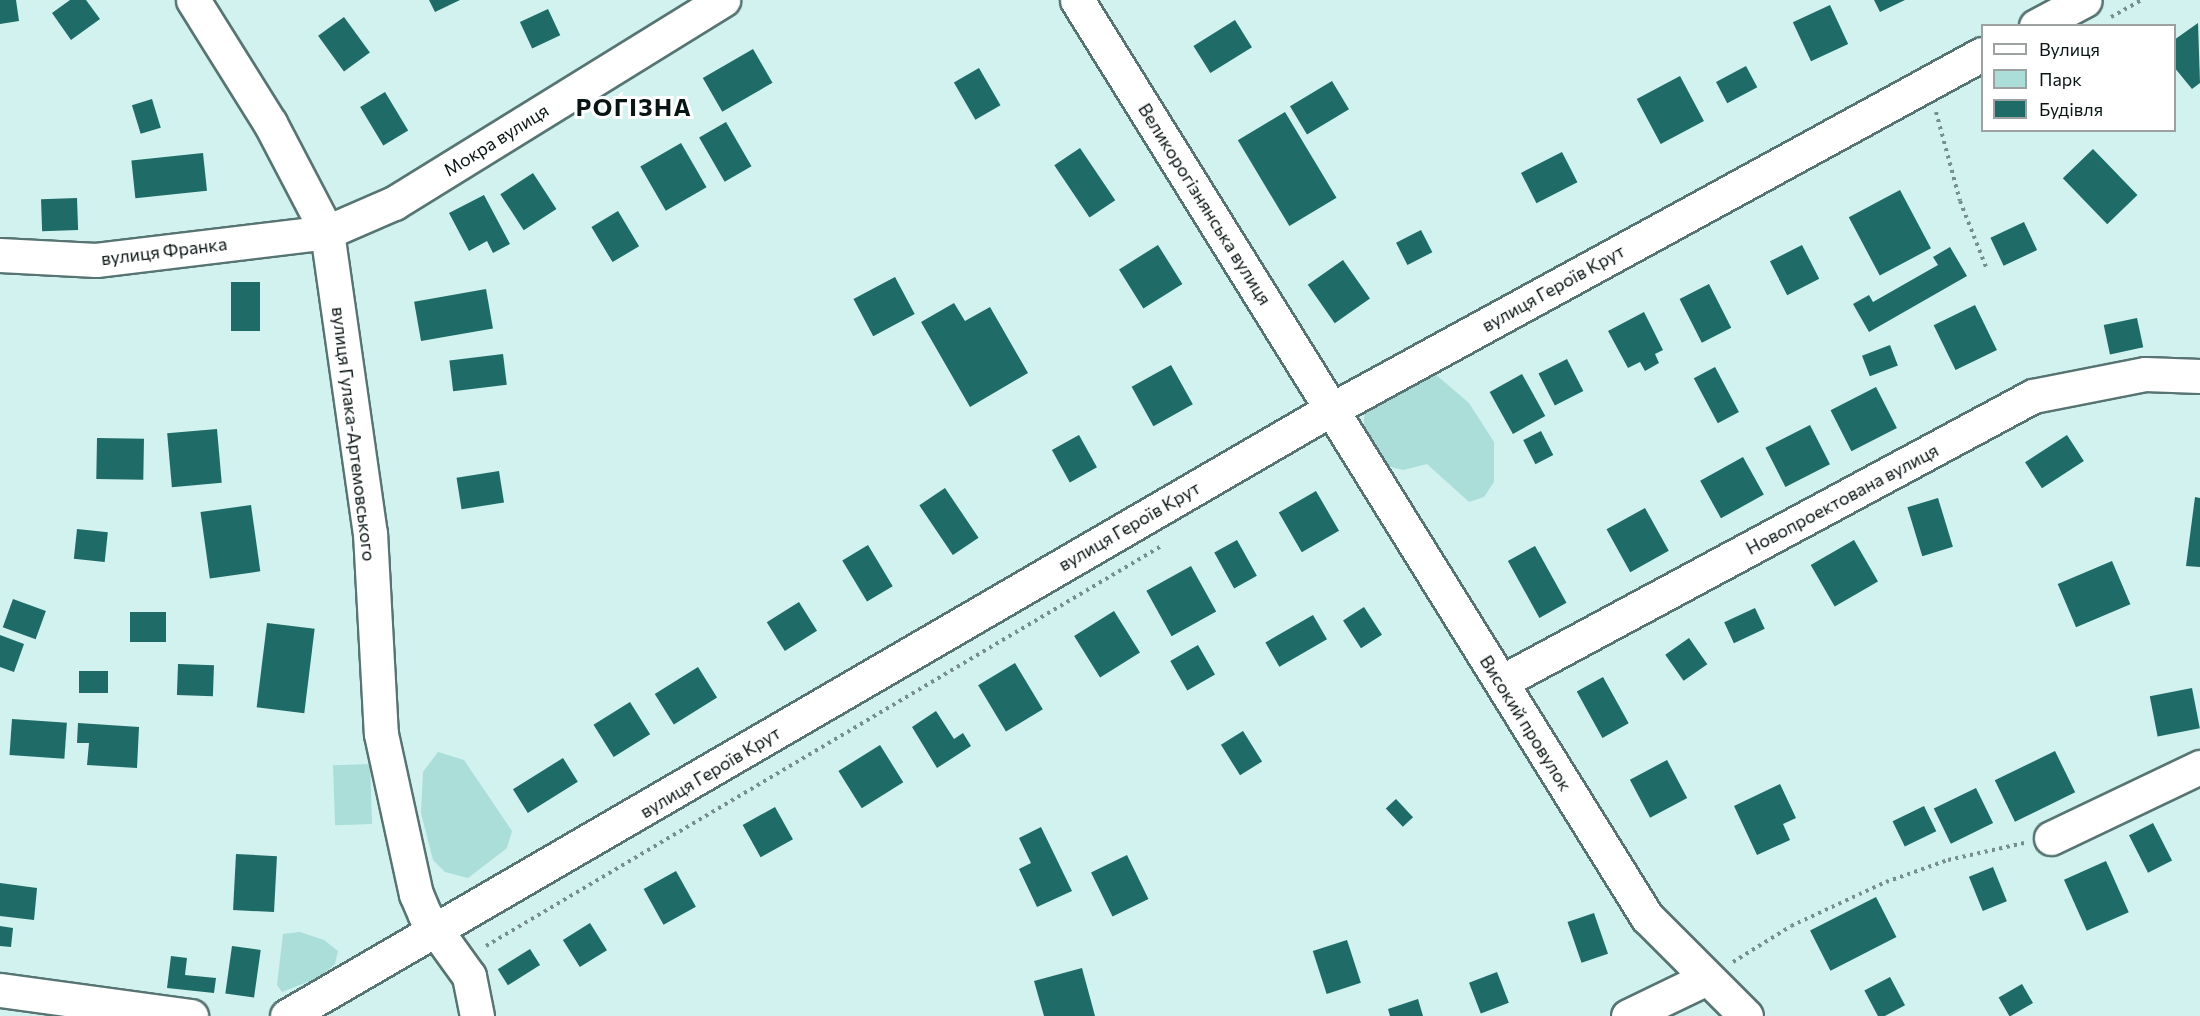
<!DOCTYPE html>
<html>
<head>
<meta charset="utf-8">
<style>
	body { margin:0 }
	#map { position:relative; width:2200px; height:1016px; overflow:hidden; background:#d1f2ef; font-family:Commissioner,sans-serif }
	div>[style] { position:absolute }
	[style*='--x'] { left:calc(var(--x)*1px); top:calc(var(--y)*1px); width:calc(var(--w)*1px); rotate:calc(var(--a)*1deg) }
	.green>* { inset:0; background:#abded9; transform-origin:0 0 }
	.building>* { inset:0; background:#1f6b67; transform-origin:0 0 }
	.path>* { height:4px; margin-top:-2px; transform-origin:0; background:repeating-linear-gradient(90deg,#768e8c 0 3px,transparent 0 7.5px) }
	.roads { filter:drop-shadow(2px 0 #577472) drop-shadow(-2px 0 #577472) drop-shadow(0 2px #577472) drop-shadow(0 -2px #577472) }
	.minor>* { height:33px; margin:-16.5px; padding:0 16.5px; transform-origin:16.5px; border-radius:16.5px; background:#fff }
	span { translate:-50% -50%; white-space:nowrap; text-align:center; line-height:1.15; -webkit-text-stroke:6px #fff; paint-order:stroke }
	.street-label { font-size:18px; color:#091514 }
	.district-label { font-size:24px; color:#091514; font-weight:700; letter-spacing:1.5px }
	.legend { position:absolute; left:1981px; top:24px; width:195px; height:108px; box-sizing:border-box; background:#fff; border:2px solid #9da1a1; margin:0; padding:8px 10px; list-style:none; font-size:18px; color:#091514 }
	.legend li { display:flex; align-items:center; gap:12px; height:30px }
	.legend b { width:30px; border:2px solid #9da1a1 }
</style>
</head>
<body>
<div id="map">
	<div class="green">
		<i style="clip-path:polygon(1434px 373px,1469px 403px,1494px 442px,1494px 482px,1484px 497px,1469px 502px,1427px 464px,1403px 470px,1387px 466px,1363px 433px,1365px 408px,1400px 383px)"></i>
		<i style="clip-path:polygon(438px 752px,464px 760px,512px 831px,507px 848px,468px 878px,445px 872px,433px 860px,421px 813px,423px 772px)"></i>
		<i style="left:370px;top:764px;width:60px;height:37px;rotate:88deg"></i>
		<i style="clip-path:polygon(300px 932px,324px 940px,338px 951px,335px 964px,320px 977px,282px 992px,277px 985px,283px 934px)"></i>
	</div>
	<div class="building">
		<i style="clip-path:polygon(0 0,16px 0,19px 21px,0 24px)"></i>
		<i style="clip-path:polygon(70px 0,86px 0,100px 19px,71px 40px,52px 13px)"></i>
		<i style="clip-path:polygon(429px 0,460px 0,435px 12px)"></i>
		<i style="clip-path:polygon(1874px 0,1905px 0,1880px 12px)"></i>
		<i style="left:1830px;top:5px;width:43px;height:41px;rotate:65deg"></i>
		<i style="left:548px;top:9px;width:29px;height:31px;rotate:65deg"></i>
		<i style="left:344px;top:17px;width:44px;height:32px;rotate:54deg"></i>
		<i style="left:1235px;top:20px;width:32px;height:49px;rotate:58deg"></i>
		<i style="clip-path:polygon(2198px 23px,2200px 83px,2192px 89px,2174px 67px,2174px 40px)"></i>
		<i style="left:753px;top:49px;width:39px;height:58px;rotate:60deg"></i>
		<i style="left:1746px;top:66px;width:24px;height:34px;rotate:62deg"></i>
		<i style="left:979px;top:68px;width:43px;height:29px;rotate:60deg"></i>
		<i style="left:1680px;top:76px;width:51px;height:49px;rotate:62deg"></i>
		<i style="left:1332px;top:81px;width:33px;height:49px;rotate:59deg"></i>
		<i style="left:385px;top:92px;width:45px;height:29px;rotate:59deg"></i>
		<i style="left:152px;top:99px;width:30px;height:21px;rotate:73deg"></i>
		<i style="left:1285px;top:112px;width:100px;height:55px;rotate:59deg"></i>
		<i style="left:726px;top:122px;width:51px;height:31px;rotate:60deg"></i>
		<i style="left:681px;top:143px;width:51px;height:47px;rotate:60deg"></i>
		<i style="left:1080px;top:148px;width:63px;height:31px;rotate:56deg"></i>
		<i style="left:2093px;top:149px;width:64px;height:42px;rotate:46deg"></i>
		<i style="left:1562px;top:152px;width:34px;height:46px;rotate:63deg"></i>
		<i style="left:203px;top:153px;width:38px;height:72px;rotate:84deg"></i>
		<i style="left:533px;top:173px;width:43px;height:39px;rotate:57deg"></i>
		<i style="left:1900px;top:190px;width:66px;height:58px;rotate:62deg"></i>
		<i style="clip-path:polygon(484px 195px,510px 244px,493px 253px,487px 241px,469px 251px,449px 213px)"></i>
		<i style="left:77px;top:198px;width:32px;height:36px;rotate:88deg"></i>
		<i style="left:618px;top:211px;width:41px;height:31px;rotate:59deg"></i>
		<i style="left:2024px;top:222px;width:31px;height:37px;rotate:65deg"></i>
		<i style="left:1421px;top:230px;width:25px;height:28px;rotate:63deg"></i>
		<i style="left:1158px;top:245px;width:46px;height:46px;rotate:58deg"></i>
		<i style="left:1802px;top:245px;width:38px;height:36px;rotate:63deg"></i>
		<i style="clip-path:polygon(1950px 247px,1967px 276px,1869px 332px,1853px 304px,1869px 295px,1873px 302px,1938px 265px,1933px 257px)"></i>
		<i style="left:1343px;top:260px;width:47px;height:43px;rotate:55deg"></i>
		<i style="left:895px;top:277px;width:42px;height:47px;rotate:62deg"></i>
		<i style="left:260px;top:282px;width:49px;height:29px;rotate:90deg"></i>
		<i style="left:1709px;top:284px;width:49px;height:33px;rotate:63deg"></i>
		<i style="left:486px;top:289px;width:40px;height:73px;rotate:80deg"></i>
		<i style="clip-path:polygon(954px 303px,965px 321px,990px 307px,1028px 373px,970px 407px,921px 322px)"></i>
		<i style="left:1975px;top:305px;width:50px;height:46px;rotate:64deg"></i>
		<i style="clip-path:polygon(1644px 312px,1663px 350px,1655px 354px,1659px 363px,1645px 371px,1640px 362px,1628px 368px,1608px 331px)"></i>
		<i style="left:2137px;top:318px;width:30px;height:34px;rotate:78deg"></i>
		<i style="left:1890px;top:345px;width:22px;height:30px;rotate:69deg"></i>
		<i style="left:503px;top:354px;width:31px;height:54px;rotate:83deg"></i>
		<i style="left:1567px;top:359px;width:36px;height:32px;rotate:63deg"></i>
		<i style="left:1171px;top:365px;width:45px;height:45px;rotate:61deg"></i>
		<i style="left:1715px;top:367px;width:51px;height:24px;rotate:62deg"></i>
		<i style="left:1522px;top:374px;width:48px;height:37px;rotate:61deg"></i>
		<i style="left:1876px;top:387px;width:46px;height:51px;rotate:63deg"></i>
		<i style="left:1810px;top:425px;width:44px;height:50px;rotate:63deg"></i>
		<i style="left:217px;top:429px;width:54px;height:50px;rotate:85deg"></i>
		<i style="left:1541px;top:431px;width:27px;height:20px;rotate:63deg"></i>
		<i style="left:1079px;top:435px;width:37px;height:31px;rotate:61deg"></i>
		<i style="left:2067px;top:435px;width:31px;height:50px;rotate:57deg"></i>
		<i style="left:97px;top:438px;width:47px;height:41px;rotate:1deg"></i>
		<i style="left:1743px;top:457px;width:43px;height:49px;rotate:61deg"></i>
		<i style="left:499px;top:471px;width:32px;height:43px;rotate:81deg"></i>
		<i style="left:945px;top:488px;width:60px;height:31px;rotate:56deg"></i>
		<i style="left:1316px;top:491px;width:46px;height:43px;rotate:60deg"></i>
		<i style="clip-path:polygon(2195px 497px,2200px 498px,2200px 567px,2186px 566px)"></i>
		<i style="left:1938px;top:498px;width:51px;height:32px;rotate:73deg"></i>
		<i style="left:251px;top:505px;width:67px;height:51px;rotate:82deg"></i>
		<i style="left:1645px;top:508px;width:49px;height:44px;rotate:61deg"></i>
		<i style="left:77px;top:529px;width:31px;height:30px;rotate:6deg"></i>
		<i style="left:1237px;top:540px;width:41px;height:26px;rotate:61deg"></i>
		<i style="left:1854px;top:540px;width:48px;height:50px;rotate:60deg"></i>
		<i style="left:868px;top:545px;width:48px;height:30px;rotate:59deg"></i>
		<i style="left:1535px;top:546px;width:65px;height:31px;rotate:61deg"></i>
		<i style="left:2112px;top:561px;width:47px;height:59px;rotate:67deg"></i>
		<i style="left:1191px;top:566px;width:52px;height:51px;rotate:61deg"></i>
		<i style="left:13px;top:599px;width:35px;height:30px;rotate:20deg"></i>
		<i style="left:799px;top:602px;width:34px;height:38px;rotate:58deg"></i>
		<i style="left:1364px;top:607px;width:33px;height:25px;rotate:57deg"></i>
		<i style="left:1755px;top:608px;width:23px;height:34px;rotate:65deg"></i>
		<i style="left:1114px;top:611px;width:49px;height:47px;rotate:58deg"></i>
		<i style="left:130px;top:612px;width:36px;height:30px"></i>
		<i style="left:1313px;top:615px;width:28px;height:55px;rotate:60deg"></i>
		<i style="left:267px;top:623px;width:48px;height:85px;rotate:7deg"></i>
		<i style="clip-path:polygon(0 635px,24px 644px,14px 672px,0 667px)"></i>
		<i style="left:1689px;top:638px;width:32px;height:29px;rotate:55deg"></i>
		<i style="left:1198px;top:645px;width:34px;height:32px;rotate:60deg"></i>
		<i style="left:1015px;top:663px;width:54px;height:43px;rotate:59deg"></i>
		<i style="left:178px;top:664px;width:36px;height:31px;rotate:2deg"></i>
		<i style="left:698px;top:667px;width:36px;height:51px;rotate:58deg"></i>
		<i style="left:79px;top:671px;width:29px;height:22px"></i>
		<i style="left:1603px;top:677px;width:53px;height:30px;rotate:61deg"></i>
		<i style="left:2192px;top:688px;width:41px;height:43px;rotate:79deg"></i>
		<i style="left:630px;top:702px;width:38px;height:43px;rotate:58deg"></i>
		<i style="clip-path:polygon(936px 711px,954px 739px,963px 733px,971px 746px,937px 768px,912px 727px)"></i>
		<i style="left:12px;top:719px;width:55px;height:36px;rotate:4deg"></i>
		<i style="clip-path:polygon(78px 723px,139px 727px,137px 768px,87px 765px,89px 743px,77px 743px)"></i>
		<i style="left:1243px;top:731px;width:36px;height:26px;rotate:58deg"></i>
		<i style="left:880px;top:745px;width:44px;height:49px;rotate:58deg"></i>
		<i style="left:2055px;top:751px;width:46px;height:67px;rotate:64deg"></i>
		<i style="left:563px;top:758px;width:28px;height:59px;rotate:58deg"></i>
		<i style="left:1667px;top:760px;width:43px;height:42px;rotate:62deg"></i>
		<i style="clip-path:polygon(1780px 784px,1796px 818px,1783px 824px,1790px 840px,1757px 855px,1734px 806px)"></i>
		<i style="left:1976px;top:788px;width:39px;height:47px;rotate:64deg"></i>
		<i style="left:1396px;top:799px;width:25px;height:14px;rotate:47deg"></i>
		<i style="left:1924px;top:806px;width:28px;height:35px;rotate:64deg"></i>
		<i style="left:775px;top:807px;width:37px;height:37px;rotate:61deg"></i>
		<i style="left:2153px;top:823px;width:42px;height:27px;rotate:63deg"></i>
		<i style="clip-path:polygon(1041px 827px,1072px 891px,1037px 907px,1019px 869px,1031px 863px,1019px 838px)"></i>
		<i style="left:236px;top:854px;width:41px;height:56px;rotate:3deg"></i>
		<i style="left:1127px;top:855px;width:49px;height:40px;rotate:64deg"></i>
		<i style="left:2106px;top:861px;width:56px;height:46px;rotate:66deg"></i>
		<i style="left:1993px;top:867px;width:37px;height:26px;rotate:68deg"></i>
		<i style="left:676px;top:871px;width:41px;height:37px;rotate:61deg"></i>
		<i style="clip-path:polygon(0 883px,37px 888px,34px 920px,0 916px)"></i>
		<i style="left:1876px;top:897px;width:45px;height:74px;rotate:63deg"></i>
		<i style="left:1594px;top:913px;width:43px;height:28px;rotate:71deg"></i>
		<i style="left:590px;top:923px;width:32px;height:32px;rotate:58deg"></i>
		<i style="clip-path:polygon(0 926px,13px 928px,11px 947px,0 946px)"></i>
		<i style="left:1347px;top:940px;width:45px;height:36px;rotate:72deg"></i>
		<i style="left:232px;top:946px;width:29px;height:48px;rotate:8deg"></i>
		<i style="left:530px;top:949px;width:19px;height:38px;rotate:58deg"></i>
		<i style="clip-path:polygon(171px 956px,187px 958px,185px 975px,216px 978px,214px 993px,167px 988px)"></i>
		<i style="clip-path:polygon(1082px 968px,1095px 1016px,1044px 1016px,1034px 981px)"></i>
		<i style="left:1497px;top:972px;width:33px;height:30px;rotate:69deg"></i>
		<i style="left:1890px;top:977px;width:32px;height:29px;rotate:62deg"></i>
		<i style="left:2022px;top:984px;width:22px;height:27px;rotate:60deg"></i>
		<i style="clip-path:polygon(1418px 999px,1423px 1016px,1390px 1016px,1388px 1009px)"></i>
	</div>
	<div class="path">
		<i style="--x:2111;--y:17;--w:35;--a:-29"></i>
		<i style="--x:1936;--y:112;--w:92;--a:74.9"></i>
		<i style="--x:1960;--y:201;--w:71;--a:68.5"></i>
		<i style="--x:486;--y:946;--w:787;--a:-30.64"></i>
		<i style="--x:1733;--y:962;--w:68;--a:-31.8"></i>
		<i style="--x:1791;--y:926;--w:105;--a:-24.9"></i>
		<i style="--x:1886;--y:882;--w:66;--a:-19.5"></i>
		<i style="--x:1948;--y:860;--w:78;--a:-12.6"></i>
	</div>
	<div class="roads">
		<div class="minor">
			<i style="--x:193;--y:0;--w:145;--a:58"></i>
			<i style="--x:270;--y:123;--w:123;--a:62.4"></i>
			<i style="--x:327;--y:232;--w:304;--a:81.9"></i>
			<i style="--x:370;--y:533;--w:201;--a:86.9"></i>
			<i style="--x:381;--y:734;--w:164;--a:77.7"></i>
			<i style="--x:416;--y:894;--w:23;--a:67"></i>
			<i style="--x:425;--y:915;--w:75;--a:54.2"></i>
			<i style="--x:469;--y:976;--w:41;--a:78.7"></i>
			<i style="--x:1077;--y:0;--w:1080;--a:58.14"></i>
			<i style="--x:1647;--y:917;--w:140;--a:45"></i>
			<i style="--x:2036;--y:26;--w:55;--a:-28"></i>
			<i style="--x:0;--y:255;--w:96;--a:3"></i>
			<i style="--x:96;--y:260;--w:233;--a:-6.9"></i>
			<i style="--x:327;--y:232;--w:73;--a:-23.4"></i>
			<i style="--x:394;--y:203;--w:387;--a:-31.7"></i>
			<i style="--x:1501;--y:682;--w:604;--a:-28.26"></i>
			<i style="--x:2033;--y:396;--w:114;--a:-11.1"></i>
			<i style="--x:2145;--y:374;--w:55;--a:2.1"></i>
			<i style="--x:2051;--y:838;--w:165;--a:-25.5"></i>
			<i style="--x:0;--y:990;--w:193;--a:7.8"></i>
			<i style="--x:287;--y:1016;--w:1188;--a:-30.17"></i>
			<i style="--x:1314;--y:419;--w:761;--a:-28.65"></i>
			<i style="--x:1628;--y:1016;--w:85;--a:-25.7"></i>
		</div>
	</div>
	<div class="street-label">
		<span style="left:496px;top:140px;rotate:-32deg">Мокра вулиця</span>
		<span style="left:1205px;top:204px;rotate:58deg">Великорогізнянська вулиця</span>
		<span style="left:164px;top:251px;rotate:-7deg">вулиця Франка</span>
		<span style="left:1553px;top:288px;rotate:-29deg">вулиця Героїв Крут</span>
		<span style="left:354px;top:434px;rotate:83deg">вулиця Гулака-Артемовського</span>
		<span style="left:1842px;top:499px;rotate:-28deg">Новопроектована вулиця</span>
		<span style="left:1129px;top:526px;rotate:-30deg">вулиця Героїв Крут</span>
		<span style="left:1526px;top:723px;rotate:58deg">Високий провулок</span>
		<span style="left:710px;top:772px;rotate:-31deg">вулиця Героїв Крут</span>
	</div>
	<div class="district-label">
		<span style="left:634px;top:107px">РОГІЗНА</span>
	</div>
	<ul class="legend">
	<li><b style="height:8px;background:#fff"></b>Вулиця</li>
	<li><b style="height:16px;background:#abded9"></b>Парк</li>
	<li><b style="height:16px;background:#1f6b67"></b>Будівля</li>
	</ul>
</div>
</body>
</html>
